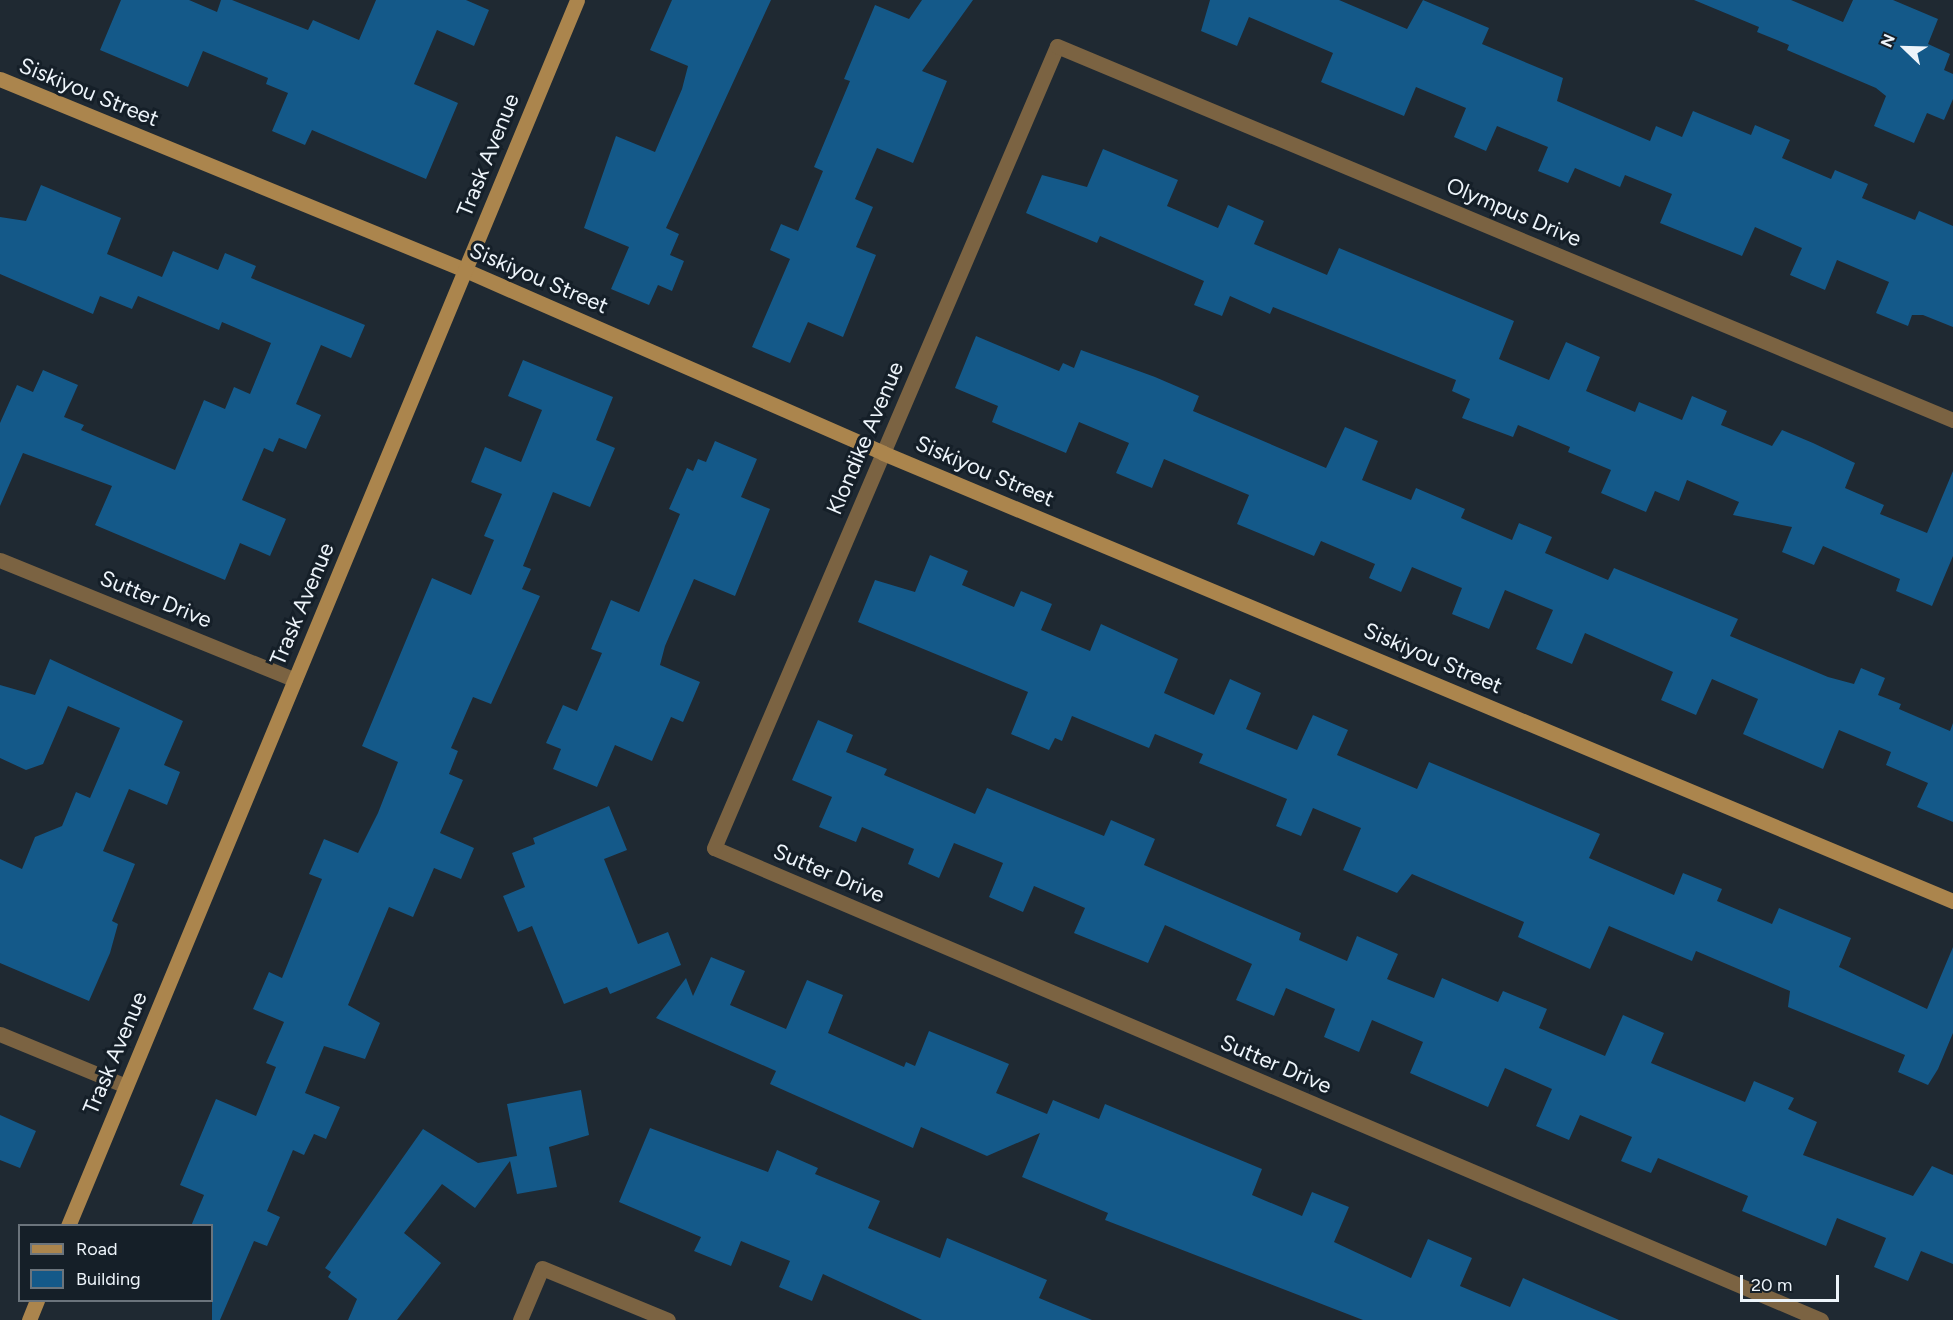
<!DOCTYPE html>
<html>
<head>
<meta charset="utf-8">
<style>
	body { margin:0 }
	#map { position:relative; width:1953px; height:1320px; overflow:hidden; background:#1f2932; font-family:Figtree,sans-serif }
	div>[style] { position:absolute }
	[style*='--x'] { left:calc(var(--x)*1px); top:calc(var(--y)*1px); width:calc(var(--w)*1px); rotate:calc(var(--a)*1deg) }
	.building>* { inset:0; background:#145989 }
	.street>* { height:15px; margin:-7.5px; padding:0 7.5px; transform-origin:7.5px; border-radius:7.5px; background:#7b6342 }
	.secondary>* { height:15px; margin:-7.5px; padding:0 7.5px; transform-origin:7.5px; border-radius:7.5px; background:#ab854d }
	span { translate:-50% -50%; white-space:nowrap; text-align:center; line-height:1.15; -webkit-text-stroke:6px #151f28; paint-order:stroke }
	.street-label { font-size:22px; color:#edf4fa }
	.legend { position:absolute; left:18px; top:1224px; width:195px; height:78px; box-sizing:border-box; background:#151f28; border:2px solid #6b747c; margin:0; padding:8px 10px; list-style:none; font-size:18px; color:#edf4fa }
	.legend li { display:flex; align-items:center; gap:12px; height:30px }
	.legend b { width:30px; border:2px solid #6b747c }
	.north { position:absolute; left:1875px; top:18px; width:60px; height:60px; -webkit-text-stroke:4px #151f28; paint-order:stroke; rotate:293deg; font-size:16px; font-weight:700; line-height:24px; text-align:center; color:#edf4fa }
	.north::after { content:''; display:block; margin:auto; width:21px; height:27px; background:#edf4fa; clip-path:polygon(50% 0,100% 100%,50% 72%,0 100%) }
	.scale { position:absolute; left:1740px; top:1275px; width:99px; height:27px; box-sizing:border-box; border:3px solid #edf4fa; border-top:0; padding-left:8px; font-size:18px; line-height:21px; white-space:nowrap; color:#edf4fa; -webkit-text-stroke:4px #151f28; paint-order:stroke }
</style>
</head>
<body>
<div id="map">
	<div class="building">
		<i style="clip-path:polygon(121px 0,189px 0,217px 12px,221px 0,232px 0,308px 30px,313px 20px,359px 40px,376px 0,466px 0,489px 10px,474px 46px,437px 30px,414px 84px,458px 103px,426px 179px,312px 130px,305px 145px,272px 131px,288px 93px,266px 84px,268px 78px,203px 51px,188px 87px,100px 50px)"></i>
		<i style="clip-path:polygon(672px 0,771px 0,666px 228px,679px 234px,670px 255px,684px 261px,672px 291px,658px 285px,649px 305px,611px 289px,629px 247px,584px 228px,616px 136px,655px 152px,682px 89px,688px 66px,650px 50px)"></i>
		<i style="clip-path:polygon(922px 0,973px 0,922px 71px,947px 81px,913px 163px,877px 148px,855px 199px,873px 207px,856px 247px,876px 255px,843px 337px,808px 322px,790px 363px,752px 347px,790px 259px,770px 250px,781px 224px,798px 231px,823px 171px,814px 167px,850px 81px,844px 79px,875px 5px,909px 19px)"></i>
		<i style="clip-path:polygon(1210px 0,1339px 0,1407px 29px,1423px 0,1489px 28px,1482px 44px,1563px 78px,1557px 101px,1650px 141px,1656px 126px,1682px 137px,1693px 111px,1751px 135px,1755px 125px,1790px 140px,1782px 158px,1831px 179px,1835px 170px,1868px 184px,1862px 198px,1915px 220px,1919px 211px,1953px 226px,1953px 327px,1923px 315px,1912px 315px,1908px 326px,1876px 313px,1889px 282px,1837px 260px,1825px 290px,1790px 275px,1802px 248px,1755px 227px,1742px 256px,1660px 223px,1672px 194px,1625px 175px,1620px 187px,1575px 168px,1568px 183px,1538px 171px,1548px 147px,1497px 126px,1486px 151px,1454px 137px,1466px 108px,1416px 87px,1404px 116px,1321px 82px,1333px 53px,1249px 17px,1237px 46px,1201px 31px)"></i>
		<i style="clip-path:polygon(1694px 0,1791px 0,1843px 22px,1853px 0,1893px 0,1938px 19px,1928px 44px,1950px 54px,1944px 70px,1953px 74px,1953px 99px,1944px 120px,1927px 113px,1914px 143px,1874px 126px,1886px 96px,1876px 88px,1787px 50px,1789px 45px,1757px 32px,1759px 27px)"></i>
		<i style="clip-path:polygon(1103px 149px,1178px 180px,1167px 206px,1218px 228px,1228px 205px,1264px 221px,1254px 244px,1327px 275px,1339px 248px,1514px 321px,1499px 359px,1549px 380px,1566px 342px,1600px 357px,1586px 391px,1635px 412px,1639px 402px,1682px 420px,1692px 396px,1727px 411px,1721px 425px,1772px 446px,1782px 430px,1813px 443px,1855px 463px,1845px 488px,1884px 505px,1880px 514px,1927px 533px,1953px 471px,1953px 556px,1932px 606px,1896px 591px,1900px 579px,1823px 546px,1814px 565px,1782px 552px,1792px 527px,1733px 515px,1739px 502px,1687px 480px,1679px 501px,1655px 491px,1646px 512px,1601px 493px,1611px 470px,1568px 452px,1570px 447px,1518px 425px,1513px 437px,1462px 418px,1470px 399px,1452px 391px,1456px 380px,1273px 307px,1270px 314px,1230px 296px,1222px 316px,1194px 305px,1204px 281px,1100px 236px,1097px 243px,1026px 213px,1042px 175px,1087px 187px)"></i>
		<i style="clip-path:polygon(41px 185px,121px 218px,107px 254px,162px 277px,173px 251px,218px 270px,225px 253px,256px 266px,251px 278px,365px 325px,351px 358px,321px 345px,296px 404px,321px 415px,306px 449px,279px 438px,273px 452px,264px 448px,242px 500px,286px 519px,270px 556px,240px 543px,225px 580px,95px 525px,112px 486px,23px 453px,0 506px,0 423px,17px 385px,33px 392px,43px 370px,78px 385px,64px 417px,84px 425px,81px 430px,175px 470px,204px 400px,225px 409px,234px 387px,250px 394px,271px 343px,222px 322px,219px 330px,138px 296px,132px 309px,100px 296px,93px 314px,0 274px,0 217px,26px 221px)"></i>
		<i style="clip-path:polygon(976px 336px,1059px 371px,1063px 363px,1074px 368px,1081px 350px,1155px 377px,1199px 396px,1193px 411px,1326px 468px,1345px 427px,1378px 441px,1362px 480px,1411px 500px,1416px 488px,1465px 509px,1461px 518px,1512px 540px,1519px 523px,1552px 537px,1545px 553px,1608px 580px,1614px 568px,1738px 619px,1730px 636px,1828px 677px,1854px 684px,1861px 668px,1885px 678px,1878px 695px,1901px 704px,1899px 709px,1950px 731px,1953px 723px,1953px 822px,1917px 807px,1928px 783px,1886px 765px,1891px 752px,1839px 730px,1823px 769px,1743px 734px,1758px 699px,1712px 679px,1696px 715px,1661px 700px,1673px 672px,1585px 633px,1572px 664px,1536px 649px,1553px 610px,1505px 590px,1489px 629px,1452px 614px,1462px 588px,1412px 567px,1401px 592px,1369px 578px,1375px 564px,1321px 541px,1314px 556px,1237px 524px,1249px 495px,1164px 459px,1152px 488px,1116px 473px,1129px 443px,1079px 422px,1066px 453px,992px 422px,998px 406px,955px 388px)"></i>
		<i style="clip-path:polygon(523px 360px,613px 397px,596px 440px,615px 448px,590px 507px,553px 492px,523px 566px,531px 569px,522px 589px,540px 596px,491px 704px,473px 697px,451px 748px,458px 751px,449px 774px,463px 780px,440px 833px,474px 848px,461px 879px,434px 868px,413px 917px,389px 907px,348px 1005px,380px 1023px,365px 1059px,324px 1046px,305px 1093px,340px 1107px,326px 1139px,314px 1134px,304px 1155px,293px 1150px,267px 1211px,280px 1217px,267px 1246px,254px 1241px,220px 1320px,212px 1320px,212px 1226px,191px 1226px,204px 1195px,180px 1185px,216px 1099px,256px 1116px,276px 1067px,266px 1063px,284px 1022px,253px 1009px,269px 972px,282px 978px,322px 879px,309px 874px,324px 839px,358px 853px,378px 813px,398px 762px,362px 746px,432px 578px,471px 595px,494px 540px,484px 536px,502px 494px,471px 482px,485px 447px,521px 462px,542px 410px,508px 396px)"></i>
		<i style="clip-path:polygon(715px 441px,757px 459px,741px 497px,770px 509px,735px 596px,694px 579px,665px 646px,660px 665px,700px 682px,683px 722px,671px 717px,652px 761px,615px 745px,597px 787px,553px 769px,561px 749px,546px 743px,563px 705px,577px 711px,602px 653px,591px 649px,611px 600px,639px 612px,680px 514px,669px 509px,687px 468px,693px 471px,698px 459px,706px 462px)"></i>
		<i style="clip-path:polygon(930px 555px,968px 571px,962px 585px,1014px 607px,1021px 591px,1052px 604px,1041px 630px,1090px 651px,1101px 624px,1178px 659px,1164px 693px,1214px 715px,1230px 679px,1261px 693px,1246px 729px,1297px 750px,1313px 715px,1348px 730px,1337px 755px,1417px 789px,1429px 762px,1600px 834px,1589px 858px,1674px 895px,1683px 873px,1722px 889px,1717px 901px,1772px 924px,1779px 908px,1851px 938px,1839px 967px,1927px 1009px,1953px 947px,1953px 1033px,1938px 1069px,1928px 1085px,1898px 1072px,1905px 1055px,1788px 1007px,1790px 991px,1696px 951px,1692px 961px,1609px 926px,1590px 969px,1518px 937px,1524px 922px,1412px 874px,1397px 893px,1343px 870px,1361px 828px,1313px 808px,1301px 836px,1276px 826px,1287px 799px,1199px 763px,1203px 754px,1155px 734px,1149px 748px,1072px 716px,1062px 741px,1055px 738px,1049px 750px,1011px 734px,1028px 692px,858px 622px,875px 580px,915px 592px)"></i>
		<i style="clip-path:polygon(50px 659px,183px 721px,164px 765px,180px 772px,167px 805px,129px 789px,103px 851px,135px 864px,112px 921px,118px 924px,110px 953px,89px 1001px,0 963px,0 859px,22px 869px,35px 837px,62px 826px,76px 792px,90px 798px,120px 728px,68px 706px,43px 764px,26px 770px,0 758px,0 685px,35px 695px)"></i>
		<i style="clip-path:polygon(818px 720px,853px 735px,846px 752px,887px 769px,884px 775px,975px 814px,987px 788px,1104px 836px,1111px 820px,1155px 839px,1144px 865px,1301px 933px,1299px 940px,1347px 961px,1357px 936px,1398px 954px,1387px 979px,1434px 998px,1442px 978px,1498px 1002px,1503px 991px,1547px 1009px,1539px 1028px,1605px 1056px,1623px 1015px,1664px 1033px,1651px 1063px,1745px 1102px,1754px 1081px,1794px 1098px,1788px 1109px,1817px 1122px,1803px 1155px,1913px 1196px,1932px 1166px,1953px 1175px,1953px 1264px,1921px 1251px,1908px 1281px,1874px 1267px,1886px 1238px,1837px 1218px,1826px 1246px,1742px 1211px,1748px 1196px,1658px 1158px,1651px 1173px,1621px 1161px,1632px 1137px,1580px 1115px,1569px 1140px,1536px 1126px,1552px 1089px,1505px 1068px,1488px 1107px,1410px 1073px,1423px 1042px,1372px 1020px,1359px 1052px,1324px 1037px,1335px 1009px,1286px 988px,1274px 1016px,1236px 1000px,1252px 964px,1165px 925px,1148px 963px,1074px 933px,1085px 908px,1034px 886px,1023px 912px,989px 897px,1003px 863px,954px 843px,939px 878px,908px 864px,914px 849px,862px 827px,856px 842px,819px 827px,832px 797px,792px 780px)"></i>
		<i style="clip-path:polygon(609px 806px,627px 850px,604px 859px,638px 944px,668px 932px,681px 965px,610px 994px,607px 987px,564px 1004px,532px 926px,518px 932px,503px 896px,525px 887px,512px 853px,535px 844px,533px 838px)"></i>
		<i style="clip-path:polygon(711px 957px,745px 971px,730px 1005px,786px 1029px,807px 980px,843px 995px,828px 1033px,904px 1067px,906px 1062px,915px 1066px,929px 1031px,1009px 1064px,996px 1093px,1047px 1114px,1053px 1100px,1099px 1119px,1105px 1104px,1262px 1169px,1252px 1195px,1302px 1216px,1312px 1192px,1349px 1207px,1334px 1242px,1411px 1278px,1428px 1239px,1472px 1258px,1460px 1286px,1510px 1307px,1523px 1278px,1619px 1320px,1363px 1320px,1105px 1220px,1108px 1213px,1022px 1177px,1040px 1133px,987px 1156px,921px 1127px,913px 1148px,770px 1084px,776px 1071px,656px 1018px,686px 978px,693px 996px)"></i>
		<i style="clip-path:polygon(581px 1090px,589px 1135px,549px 1147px,557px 1187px,517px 1194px,510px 1161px,475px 1208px,442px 1184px,404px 1233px,441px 1263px,397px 1320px,348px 1320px,357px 1299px,328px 1277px,331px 1272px,325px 1268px,423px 1129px,478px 1163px,517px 1156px,507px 1104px)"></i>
		<i style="clip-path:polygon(0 1115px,36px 1131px,20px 1168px,0 1160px)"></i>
		<i style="clip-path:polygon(650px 1128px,768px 1172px,777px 1150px,818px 1168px,815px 1174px,880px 1201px,868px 1228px,940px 1258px,947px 1238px,1047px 1280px,1039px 1298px,1092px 1320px,922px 1320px,823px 1274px,812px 1301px,779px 1287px,790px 1261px,741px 1241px,731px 1266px,694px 1251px,701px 1237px,619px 1202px)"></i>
	</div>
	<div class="street">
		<i style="--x:0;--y:560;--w:318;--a:22.1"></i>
		<i style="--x:0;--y:1034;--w:136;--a:22.4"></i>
		<i style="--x:520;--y:1320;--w:56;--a:-67.1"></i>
		<i style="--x:542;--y:1268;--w:136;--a:22.4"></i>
		<i style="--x:1821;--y:1320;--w:1203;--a:-156.91"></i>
		<i style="--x:714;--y:848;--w:872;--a:-66.84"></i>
		<i style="--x:1057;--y:46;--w:971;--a:22.66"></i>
	</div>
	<div class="secondary">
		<i style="--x:0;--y:79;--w:503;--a:22.33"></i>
		<i style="--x:465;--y:270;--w:456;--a:23.6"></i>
		<i style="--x:883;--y:453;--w:1160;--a:22.72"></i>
		<i style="--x:68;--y:1226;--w:1327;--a:-67.45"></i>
		<i style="--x:29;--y:1320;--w:22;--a:-68"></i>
	</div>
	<div class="street-label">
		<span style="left:89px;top:92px;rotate:22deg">Siskiyou Street</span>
		<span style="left:488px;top:155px;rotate:-68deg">Trask Avenue</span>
		<span style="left:1514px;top:212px;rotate:23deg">Olympus Drive</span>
		<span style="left:539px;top:278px;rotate:23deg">Siskiyou Street</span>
		<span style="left:865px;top:438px;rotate:-67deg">Klondike Avenue</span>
		<span style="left:985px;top:471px;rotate:23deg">Siskiyou Street</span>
		<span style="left:156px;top:599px;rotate:22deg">Sutter Drive</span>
		<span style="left:302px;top:604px;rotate:-67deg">Trask Avenue</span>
		<span style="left:1433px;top:658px;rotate:23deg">Siskiyou Street</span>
		<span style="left:829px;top:873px;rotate:23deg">Sutter Drive</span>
		<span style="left:115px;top:1053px;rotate:-67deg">Trask Avenue</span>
		<span style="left:1276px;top:1064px;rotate:23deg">Sutter Drive</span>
	</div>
	<ul class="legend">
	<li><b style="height:8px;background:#ab854d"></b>Road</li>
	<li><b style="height:16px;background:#145989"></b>Building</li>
	</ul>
	<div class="north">N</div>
	<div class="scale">20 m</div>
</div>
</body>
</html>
